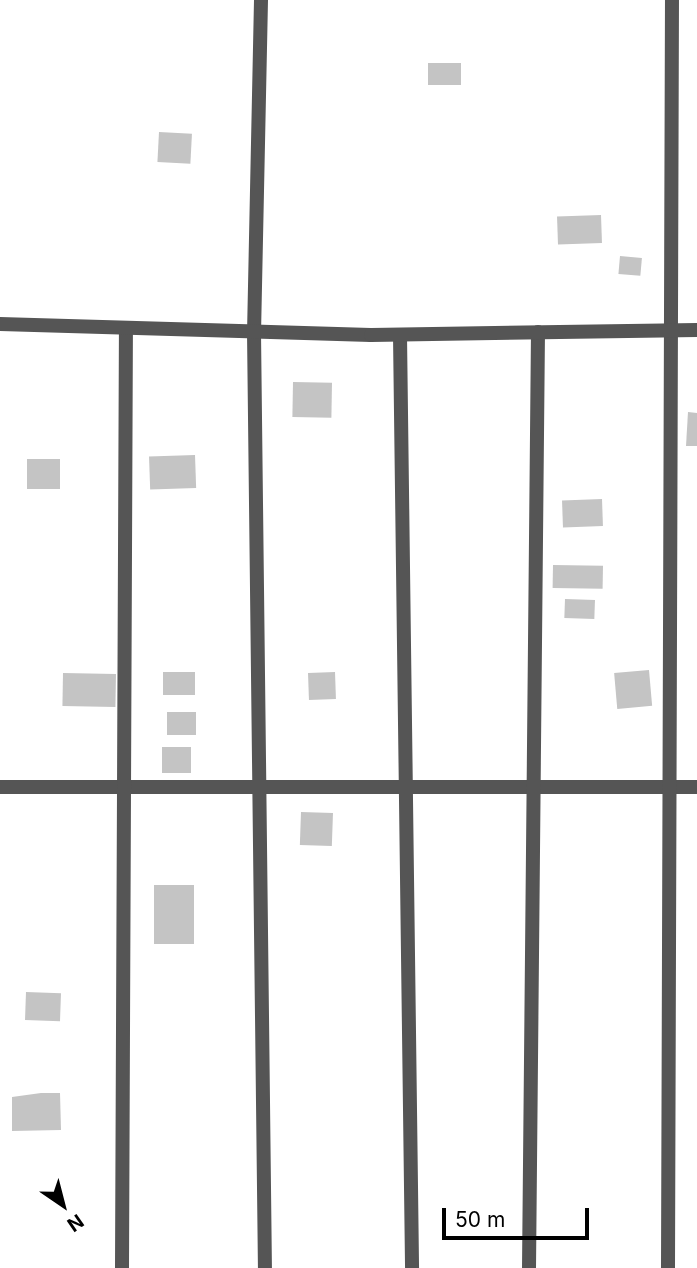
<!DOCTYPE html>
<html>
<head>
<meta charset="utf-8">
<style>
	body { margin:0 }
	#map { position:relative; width:697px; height:1268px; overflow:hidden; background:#fff; font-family:Inter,sans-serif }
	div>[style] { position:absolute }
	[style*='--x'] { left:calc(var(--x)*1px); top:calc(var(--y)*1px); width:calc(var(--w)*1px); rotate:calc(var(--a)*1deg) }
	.building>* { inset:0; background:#c4c4c4; transform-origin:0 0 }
	.minor>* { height:14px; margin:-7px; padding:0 7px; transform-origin:7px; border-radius:7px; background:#555 }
	.tertiary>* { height:14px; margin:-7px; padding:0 7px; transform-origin:7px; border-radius:7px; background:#555 }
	span { translate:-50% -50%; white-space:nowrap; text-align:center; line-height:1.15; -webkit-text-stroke:7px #fff; paint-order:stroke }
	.north { position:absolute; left:28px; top:1170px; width:70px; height:70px; -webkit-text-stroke:5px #fff; paint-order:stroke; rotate:145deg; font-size:19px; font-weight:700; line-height:28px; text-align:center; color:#000 }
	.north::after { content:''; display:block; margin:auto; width:24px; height:32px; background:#000; clip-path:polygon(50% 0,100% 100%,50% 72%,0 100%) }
	.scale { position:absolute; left:442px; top:1208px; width:147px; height:32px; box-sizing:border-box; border:4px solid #000; border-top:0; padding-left:9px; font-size:21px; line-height:24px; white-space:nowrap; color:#000; -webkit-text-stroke:5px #fff; paint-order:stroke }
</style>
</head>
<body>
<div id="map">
	<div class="building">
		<i style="left:428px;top:63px;width:33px;height:22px"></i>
		<i style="left:159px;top:132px;width:33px;height:30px;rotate:3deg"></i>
		<i style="left:601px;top:215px;width:28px;height:44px;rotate:88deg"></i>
		<i style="left:620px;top:256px;width:22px;height:18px;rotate:5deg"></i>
		<i style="left:293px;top:382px;width:39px;height:35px;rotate:1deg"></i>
		<i style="clip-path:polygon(688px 412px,697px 413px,697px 446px,686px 446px)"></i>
		<i style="left:195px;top:455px;width:33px;height:46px;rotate:88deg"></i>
		<i style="left:27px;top:459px;width:33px;height:30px"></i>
		<i style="left:602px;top:499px;width:27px;height:40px;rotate:88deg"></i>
		<i style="left:553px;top:565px;width:50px;height:23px;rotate:1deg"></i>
		<i style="left:565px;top:599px;width:30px;height:19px;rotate:2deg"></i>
		<i style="left:649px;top:670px;width:36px;height:35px;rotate:85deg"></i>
		<i style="left:195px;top:672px;width:23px;height:32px;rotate:90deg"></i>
		<i style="left:335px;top:672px;width:27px;height:27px;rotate:88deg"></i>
		<i style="left:63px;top:673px;width:53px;height:33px;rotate:1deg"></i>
		<i style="left:167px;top:712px;width:29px;height:23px"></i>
		<i style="left:191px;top:747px;width:26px;height:29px;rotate:90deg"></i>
		<i style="left:301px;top:812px;width:32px;height:33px;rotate:2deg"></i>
		<i style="left:154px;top:885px;width:40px;height:59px"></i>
		<i style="left:26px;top:992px;width:35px;height:28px;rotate:2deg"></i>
		<i style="clip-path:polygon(41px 1093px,60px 1093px,61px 1130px,12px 1131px,12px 1097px)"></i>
	</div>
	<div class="minor">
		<i style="--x:261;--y:0;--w:332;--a:91.2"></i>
		<i style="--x:254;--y:332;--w:936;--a:89.33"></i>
		<i style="--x:400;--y:335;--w:933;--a:89.26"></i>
		<i style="--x:0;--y:787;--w:697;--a:0"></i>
		<i style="--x:122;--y:1268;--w:940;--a:-89.76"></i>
		<i style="--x:529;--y:1268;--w:936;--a:-89.45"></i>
		<i style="--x:668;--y:1268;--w:1268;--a:-89.82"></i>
	</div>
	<div class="tertiary">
		<i style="--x:0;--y:324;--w:371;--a:1.7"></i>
		<i style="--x:371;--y:335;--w:326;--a:-0.9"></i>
	</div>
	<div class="north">N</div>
	<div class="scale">50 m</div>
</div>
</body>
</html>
